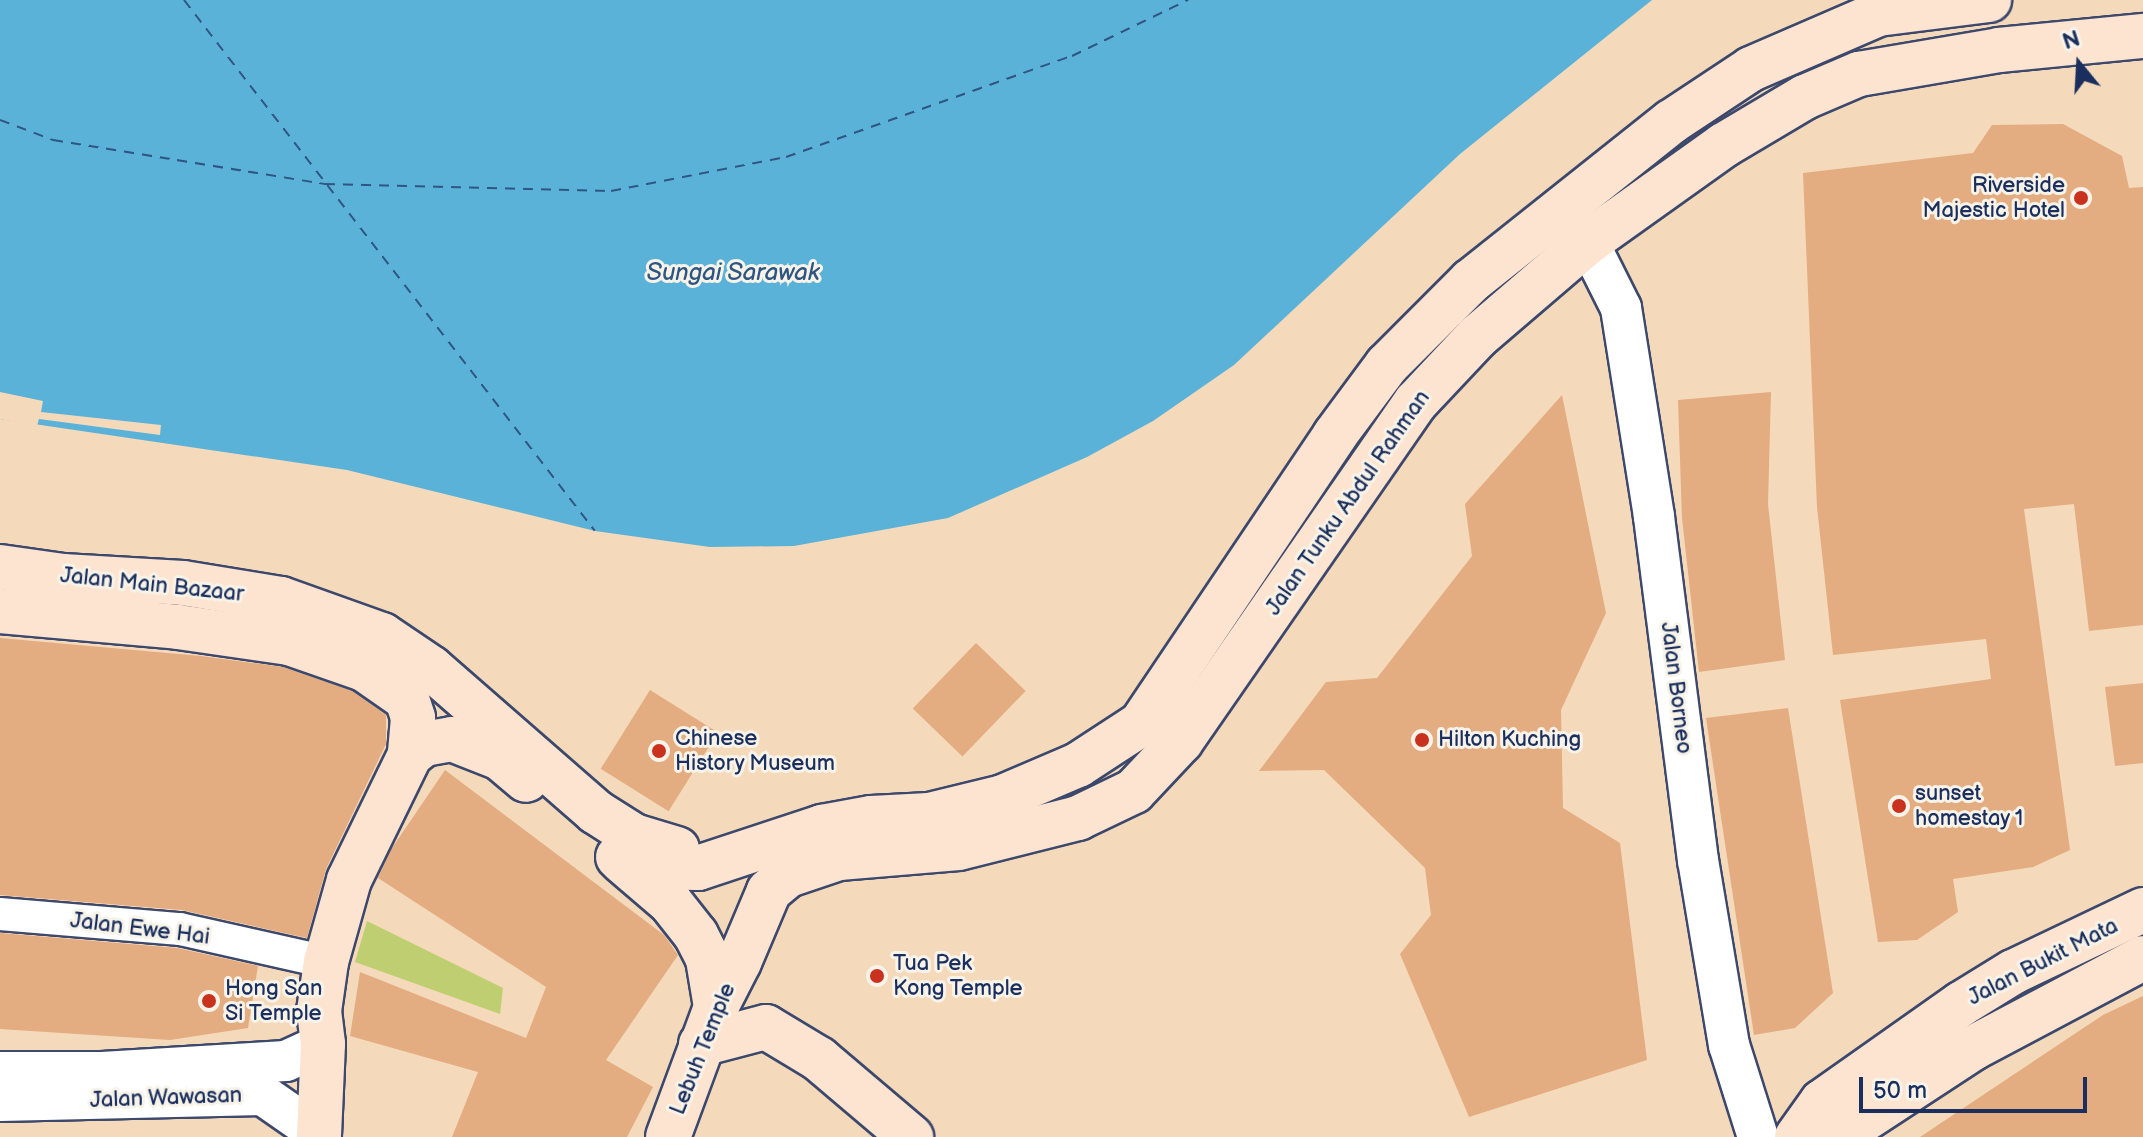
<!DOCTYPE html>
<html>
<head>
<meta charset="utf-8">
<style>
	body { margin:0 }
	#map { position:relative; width:2143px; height:1137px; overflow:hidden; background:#f4d9bb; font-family:"Balsamiq Sans",sans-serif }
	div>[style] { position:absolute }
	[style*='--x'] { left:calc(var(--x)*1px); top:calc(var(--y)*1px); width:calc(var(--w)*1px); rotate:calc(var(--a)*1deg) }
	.green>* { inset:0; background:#bfce70 }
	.water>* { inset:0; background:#5bb2d8 }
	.pier>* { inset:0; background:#f4d9bb }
	.ferry>* { height:2px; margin-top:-1px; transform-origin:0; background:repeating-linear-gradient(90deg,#2e5683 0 10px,transparent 0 18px) }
	.building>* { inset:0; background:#e4ac81; transform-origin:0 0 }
	.roads { filter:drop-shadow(2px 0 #3c486c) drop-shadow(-2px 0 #3c486c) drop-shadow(0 2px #3c486c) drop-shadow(0 -2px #3c486c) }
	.minor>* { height:32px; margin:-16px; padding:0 16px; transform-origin:16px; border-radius:16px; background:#fff }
	.tertiary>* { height:40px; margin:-20px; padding:0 20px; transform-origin:20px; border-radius:20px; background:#fff }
	.secondary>* { height:44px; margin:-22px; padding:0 22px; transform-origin:22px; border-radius:22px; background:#fde4d0 }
	.dots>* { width:22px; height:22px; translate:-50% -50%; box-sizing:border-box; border:4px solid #f7f3e8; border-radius:50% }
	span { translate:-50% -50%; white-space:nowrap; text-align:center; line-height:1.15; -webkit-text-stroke:6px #f7f3e8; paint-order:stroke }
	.poi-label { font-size:22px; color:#1b2f5e }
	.right { translate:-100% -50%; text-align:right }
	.left { translate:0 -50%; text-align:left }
	.street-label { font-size:22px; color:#1b2f5e }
	.water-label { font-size:24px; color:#2e5683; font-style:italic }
	.north { position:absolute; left:2039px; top:24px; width:80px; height:80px; -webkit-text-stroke:6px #f7f3e8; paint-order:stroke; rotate:342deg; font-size:22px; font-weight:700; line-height:32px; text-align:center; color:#1b2f5e }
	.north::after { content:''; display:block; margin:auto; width:28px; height:36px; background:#1b2f5e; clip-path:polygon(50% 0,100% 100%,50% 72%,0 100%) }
	.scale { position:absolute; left:1859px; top:1077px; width:228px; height:36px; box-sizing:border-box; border:4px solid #1b2f5e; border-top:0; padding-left:10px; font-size:24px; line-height:28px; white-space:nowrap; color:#1b2f5e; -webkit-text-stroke:6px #f7f3e8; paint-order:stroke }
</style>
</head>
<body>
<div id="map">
	<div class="green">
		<i style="clip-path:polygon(367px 921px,503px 988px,500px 1014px,355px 962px)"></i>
	</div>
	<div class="water">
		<i style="clip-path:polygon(0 0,1652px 0,1460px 154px,1234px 365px,1153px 421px,1087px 457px,948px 518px,794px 546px,710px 547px,595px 531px,347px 470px,0 419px)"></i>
	</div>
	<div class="pier">
		<i style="clip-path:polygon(0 392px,43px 401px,41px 412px,161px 425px,160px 435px,39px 419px,37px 426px,0 419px)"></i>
	</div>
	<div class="ferry">
		<i style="--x:184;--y:0;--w:671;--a:52.26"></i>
		<i style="--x:0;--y:120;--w:57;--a:20.7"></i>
		<i style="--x:53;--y:140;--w:276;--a:9.2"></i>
		<i style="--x:325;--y:184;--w:286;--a:1.4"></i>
		<i style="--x:611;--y:191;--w:178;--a:-11"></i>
		<i style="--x:786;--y:157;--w:303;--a:-19.5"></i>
		<i style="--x:1072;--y:56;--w:129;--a:-25.8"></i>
	</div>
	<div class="building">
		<i style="clip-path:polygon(2063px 124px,2122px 156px,2129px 188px,2143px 187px,2143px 625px,2089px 631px,2074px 504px,2024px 509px,2070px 850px,2033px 867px,1953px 879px,1958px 912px,1917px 940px,1878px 942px,1840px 700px,1991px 679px,1986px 639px,1833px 655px,1817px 507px,1803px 173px,1973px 153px,1992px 125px)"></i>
		<i style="clip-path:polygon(1771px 392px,1768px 504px,1785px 660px,1699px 672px,1682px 518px,1678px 400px)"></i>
		<i style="clip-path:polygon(1562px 395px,1606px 613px,1561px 710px,1563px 808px,1620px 843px,1647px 1060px,1469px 1117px,1400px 954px,1431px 915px,1425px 868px,1324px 770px,1259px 771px,1326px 682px,1377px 678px,1472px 556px,1465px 504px)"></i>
		<i style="clip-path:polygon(0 638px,201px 656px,283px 667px,353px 691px,386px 715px,386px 744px,326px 869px,307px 938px,182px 910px,0 895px)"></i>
		<i style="left:976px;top:643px;width:69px;height:91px;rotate:44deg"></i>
		<i style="clip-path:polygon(2143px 683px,2143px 763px,2115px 766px,2105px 687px)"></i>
		<i style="left:650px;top:690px;width:80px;height:93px;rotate:32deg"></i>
		<i style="clip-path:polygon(1788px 708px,1833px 993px,1795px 1028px,1754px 1035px,1706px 718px)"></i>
		<i style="clip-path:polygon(445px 770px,664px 935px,678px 955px,606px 1060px,653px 1087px,627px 1137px,452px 1137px,478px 1072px,350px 1036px,360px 972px,526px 1038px,546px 987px,378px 878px,392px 848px)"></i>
		<i style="clip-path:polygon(0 933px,177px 948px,258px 966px,248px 1028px,170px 1040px,0 1029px)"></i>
		<i style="clip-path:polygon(2143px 996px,2143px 1137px,1920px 1137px,2103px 1015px)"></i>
	</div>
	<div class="roads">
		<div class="minor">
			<i style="--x:0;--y:914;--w:181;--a:4.8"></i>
			<i style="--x:180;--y:929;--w:150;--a:12.7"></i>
		</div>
		<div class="tertiary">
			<i style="--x:1588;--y:242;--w:74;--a:63.4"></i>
			<i style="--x:1621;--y:308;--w:212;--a:81"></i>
			<i style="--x:1654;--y:517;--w:346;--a:82.7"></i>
			<i style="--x:1698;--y:860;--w:188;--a:80.5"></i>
			<i style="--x:1729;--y:1045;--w:96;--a:72.5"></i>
			<i style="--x:0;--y:1072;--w:102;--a:0"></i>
			<i style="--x:102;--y:1072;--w:184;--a:-3.4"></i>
			<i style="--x:286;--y:1061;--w:41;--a:-24.7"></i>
			<i style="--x:0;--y:1101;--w:263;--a:-1.3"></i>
			<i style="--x:263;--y:1095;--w:68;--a:34.9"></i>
		</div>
		<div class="secondary">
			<i style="--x:0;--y:567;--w:64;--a:8.1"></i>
			<i style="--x:63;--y:576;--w:120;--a:3.3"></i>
			<i style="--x:183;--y:583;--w:99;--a:9.3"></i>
			<i style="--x:281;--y:599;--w:107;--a:19.6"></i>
			<i style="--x:382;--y:635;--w:59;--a:34"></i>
			<i style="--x:431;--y:668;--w:219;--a:41.1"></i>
			<i style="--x:596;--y:812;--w:45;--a:32.3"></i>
			<i style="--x:634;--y:836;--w:45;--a:16.8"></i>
			<i style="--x:0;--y:611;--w:179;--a:5.1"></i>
			<i style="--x:178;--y:627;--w:112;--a:8.2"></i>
			<i style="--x:289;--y:643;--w:79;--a:19.1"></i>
			<i style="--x:364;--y:669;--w:52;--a:34.9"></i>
			<i style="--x:407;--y:699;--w:20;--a:72"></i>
			<i style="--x:413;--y:718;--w:37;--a:95"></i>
			<i style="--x:410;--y:755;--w:139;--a:116"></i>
			<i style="--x:349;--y:880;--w:85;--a:105.7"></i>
			<i style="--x:326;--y:962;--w:49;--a:98.1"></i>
			<i style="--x:319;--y:1011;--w:33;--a:83"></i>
			<i style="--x:323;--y:1044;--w:93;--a:92.5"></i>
			<i style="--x:410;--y:755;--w:18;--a:-38"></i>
			<i style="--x:424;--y:744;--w:28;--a:-10"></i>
			<i style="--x:452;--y:739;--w:52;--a:21.6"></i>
			<i style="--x:500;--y:758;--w:34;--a:40"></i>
			<i style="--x:618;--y:857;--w:32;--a:18"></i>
			<i style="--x:648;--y:867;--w:50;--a:1.1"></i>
			<i style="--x:698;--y:868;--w:131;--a:-18.3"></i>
			<i style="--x:822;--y:827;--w:50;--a:-10.4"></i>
			<i style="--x:871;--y:818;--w:58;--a:-3"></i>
			<i style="--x:929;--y:815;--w:76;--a:-13.7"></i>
			<i style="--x:1003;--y:797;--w:82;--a:-23.1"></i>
			<i style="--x:1078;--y:765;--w:75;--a:-33.1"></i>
			<i style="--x:1141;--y:724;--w:348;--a:-56.1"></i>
			<i style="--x:1335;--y:435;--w:87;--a:-53.4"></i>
			<i style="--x:1387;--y:365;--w:119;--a:-45"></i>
			<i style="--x:1471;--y:281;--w:256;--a:-38.5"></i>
			<i style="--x:1671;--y:122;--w:96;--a:-33.5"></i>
			<i style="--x:1751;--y:69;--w:138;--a:-23.4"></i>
			<i style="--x:1878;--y:14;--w:112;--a:-7.2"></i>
			<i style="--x:622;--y:861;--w:63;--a:40.5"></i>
			<i style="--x:670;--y:902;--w:42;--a:51.8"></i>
			<i style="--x:696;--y:935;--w:27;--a:63"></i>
			<i style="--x:708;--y:959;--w:49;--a:80.5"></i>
			<i style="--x:701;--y:1044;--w:67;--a:-14.7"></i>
			<i style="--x:766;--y:1027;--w:62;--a:31.1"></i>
			<i style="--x:819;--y:1059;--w:121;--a:40.3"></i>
			<i style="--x:668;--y:1137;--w:139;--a:-69.7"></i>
			<i style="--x:716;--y:1007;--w:51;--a:-62.9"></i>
			<i style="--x:739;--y:962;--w:77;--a:-67.1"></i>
			<i style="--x:769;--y:891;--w:25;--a:-40"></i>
			<i style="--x:788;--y:875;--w:54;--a:-18.4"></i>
			<i style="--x:839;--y:858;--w:120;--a:-4.8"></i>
			<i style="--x:959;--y:848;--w:123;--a:-14.1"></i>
			<i style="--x:1078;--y:818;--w:62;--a:-25.7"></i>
			<i style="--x:1134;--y:791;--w:69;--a:-46.8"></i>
			<i style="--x:1181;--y:741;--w:412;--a:-55.3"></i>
			<i style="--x:1416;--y:402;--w:89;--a:-46.8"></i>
			<i style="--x:1477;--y:337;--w:146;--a:-40.6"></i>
			<i style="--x:1588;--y:242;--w:167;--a:-35.5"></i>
			<i style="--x:1724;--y:145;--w:94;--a:-30.7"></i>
			<i style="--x:1805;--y:97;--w:59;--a:-23.1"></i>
			<i style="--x:1859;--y:74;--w:142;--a:-9.7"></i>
			<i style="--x:1999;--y:50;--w:145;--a:-5.6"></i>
			<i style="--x:1797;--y:1137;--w:43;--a:-54.5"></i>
			<i style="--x:1822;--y:1102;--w:170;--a:-35.2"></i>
			<i style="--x:1961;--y:1004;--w:61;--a:-31.6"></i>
			<i style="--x:2013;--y:972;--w:144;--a:-25.5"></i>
			<i style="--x:1837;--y:1137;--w:163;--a:-33.2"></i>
			<i style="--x:1973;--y:1048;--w:192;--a:-27.9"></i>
		</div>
	</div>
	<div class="dots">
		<i style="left:2081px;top:198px;background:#c8321e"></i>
		<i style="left:1422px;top:740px;background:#c8321e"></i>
		<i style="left:659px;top:751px;background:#c8321e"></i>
		<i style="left:1899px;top:806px;background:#c8321e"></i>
		<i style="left:877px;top:976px;background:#c8321e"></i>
		<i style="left:209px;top:1001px;background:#c8321e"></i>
	</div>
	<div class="poi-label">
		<span class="right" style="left:2065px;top:198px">Riverside<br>Majestic Hotel</span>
		<span class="left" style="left:675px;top:751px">Chinese<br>History Museum</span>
		<span class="left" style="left:1438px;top:740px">Hilton Kuching</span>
		<span class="left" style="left:1915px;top:806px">sunset<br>homestay 1</span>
		<span class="left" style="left:893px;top:976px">Tua Pek<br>Kong Temple</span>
		<span class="left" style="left:225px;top:1001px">Hong San<br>Si Temple</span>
	</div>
	<div class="street-label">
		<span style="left:1348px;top:503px;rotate:-55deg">Jalan Tunku Abdul Rahman</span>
		<span style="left:152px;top:585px;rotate:6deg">Jalan Main Bazaar</span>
		<span style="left:1676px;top:688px;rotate:83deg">Jalan Borneo</span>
		<span style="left:140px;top:929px;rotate:7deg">Jalan Ewe Hai</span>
		<span style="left:2043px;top:962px;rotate:-27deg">Jalan Bukit Mata</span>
		<span style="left:703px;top:1049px;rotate:-68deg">Lebuh Temple</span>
		<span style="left:166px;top:1098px;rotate:-2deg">Jalan Wawasan</span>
	</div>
	<div class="water-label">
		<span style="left:733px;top:273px">Sungai Sarawak</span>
	</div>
	<div class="north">N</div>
	<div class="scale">50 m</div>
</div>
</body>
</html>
